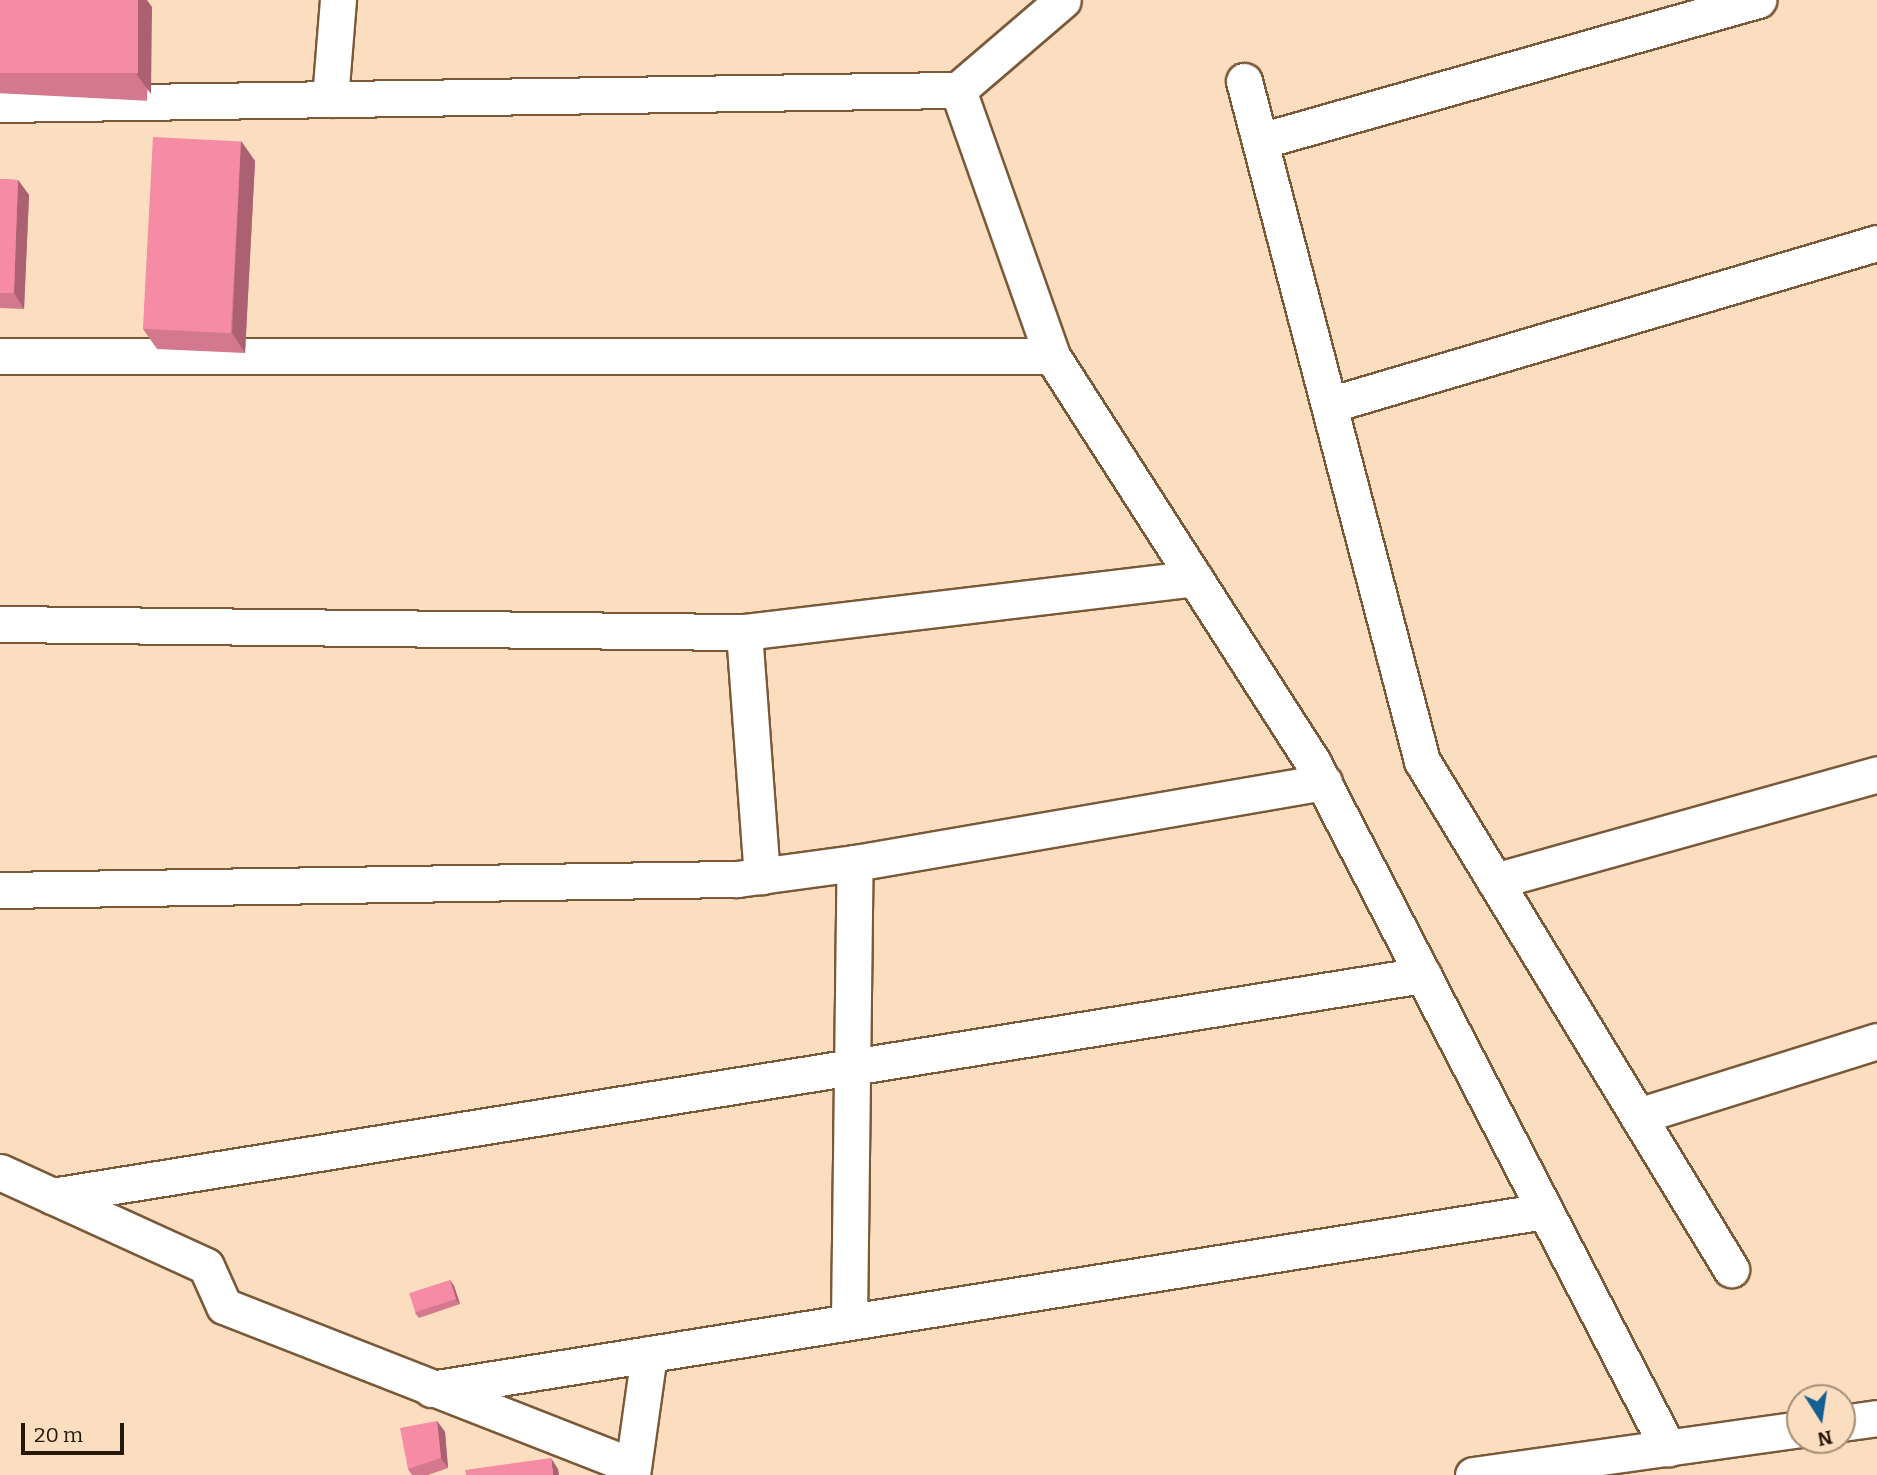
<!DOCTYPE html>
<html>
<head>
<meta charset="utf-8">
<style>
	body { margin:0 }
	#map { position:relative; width:1877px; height:1475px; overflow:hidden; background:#fbddc0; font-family:Bitter,serif }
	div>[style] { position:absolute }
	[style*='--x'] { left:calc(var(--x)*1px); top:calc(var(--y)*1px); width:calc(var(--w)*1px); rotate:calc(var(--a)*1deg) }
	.roads { filter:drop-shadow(2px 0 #7a5939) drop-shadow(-2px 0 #7a5939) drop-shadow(0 2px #7a5939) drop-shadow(0 -2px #7a5939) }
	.minor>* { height:35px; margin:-17.5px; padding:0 17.5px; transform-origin:17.5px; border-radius:17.5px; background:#fff }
	.wall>* { inset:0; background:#d3788d; transform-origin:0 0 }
	.shaded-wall>* { inset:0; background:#ac6173 }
	.building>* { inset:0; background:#f58ba4; transform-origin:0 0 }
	span { translate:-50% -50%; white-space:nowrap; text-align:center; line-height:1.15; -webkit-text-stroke:5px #fbddc0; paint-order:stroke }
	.north { position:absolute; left:1786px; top:1384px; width:70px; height:70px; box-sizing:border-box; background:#fbddc0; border:2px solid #a58e77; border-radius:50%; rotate:168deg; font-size:19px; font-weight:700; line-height:28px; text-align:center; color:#25180a }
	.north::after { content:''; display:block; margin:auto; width:24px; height:32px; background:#145e91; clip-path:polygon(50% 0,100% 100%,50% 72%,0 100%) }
	.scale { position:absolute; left:21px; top:1423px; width:103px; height:32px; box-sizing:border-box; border:4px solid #25180a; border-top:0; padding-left:9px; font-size:21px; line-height:24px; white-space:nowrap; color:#25180a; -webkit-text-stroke:5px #fbddc0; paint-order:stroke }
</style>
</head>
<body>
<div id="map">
	<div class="roads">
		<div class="minor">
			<i style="--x:1244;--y:81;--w:703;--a:75.33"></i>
			<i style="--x:1422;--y:761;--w:595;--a:58.69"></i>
			<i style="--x:958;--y:90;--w:282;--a:70.5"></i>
			<i style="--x:1052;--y:356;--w:483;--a:57.3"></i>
			<i style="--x:1313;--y:763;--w:772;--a:62.6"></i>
			<i style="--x:330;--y:99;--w:99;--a:-85.4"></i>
			<i style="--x:0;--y:104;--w:958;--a:-0.84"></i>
			<i style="--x:958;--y:90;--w:138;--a:-40.6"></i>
			<i style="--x:1260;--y:141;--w:518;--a:-15.81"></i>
			<i style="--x:0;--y:356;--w:1052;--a:0"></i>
			<i style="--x:1329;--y:405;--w:571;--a:-16.47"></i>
			<i style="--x:0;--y:624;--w:744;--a:0.62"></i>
			<i style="--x:744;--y:632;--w:454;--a:-6.8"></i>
			<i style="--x:744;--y:632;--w:245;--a:85.8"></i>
			<i style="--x:1495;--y:881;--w:397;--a:-15.6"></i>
			<i style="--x:0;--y:890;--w:737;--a:-0.86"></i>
			<i style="--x:737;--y:879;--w:119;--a:-7.7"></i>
			<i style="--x:855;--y:863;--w:476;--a:-9.8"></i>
			<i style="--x:1638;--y:1116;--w:250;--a:-17.4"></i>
			<i style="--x:0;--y:1172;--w:226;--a:24.5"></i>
			<i style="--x:206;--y:1266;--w:44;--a:65.8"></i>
			<i style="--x:224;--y:1306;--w:439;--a:21.4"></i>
			<i style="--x:52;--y:1196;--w:1389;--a:-9.16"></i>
			<i style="--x:849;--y:1322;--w:459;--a:-89.3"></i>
			<i style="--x:431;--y:1389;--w:1128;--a:-9.08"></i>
			<i style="--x:1842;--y:1423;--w:35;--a:-8"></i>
			<i style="--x:632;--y:1475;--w:122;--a:-82"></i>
			<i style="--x:1473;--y:1475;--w:330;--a:-8"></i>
		</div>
	</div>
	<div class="wall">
		<i style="left:0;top:0;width:152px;height:93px;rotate:3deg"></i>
		<i style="clip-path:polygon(241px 141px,255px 161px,245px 353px,157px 349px,143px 329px)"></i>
		<i style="clip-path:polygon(0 179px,18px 180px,29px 195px,24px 309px,0 308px)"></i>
		<i style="clip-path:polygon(450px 1280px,454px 1286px,460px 1304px,419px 1318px,415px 1313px)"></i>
		<i style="clip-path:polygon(437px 1421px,445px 1432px,448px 1468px,428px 1475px,412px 1475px,408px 1469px)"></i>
	</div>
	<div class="shaded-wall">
		<i style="clip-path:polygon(138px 0,147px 0,152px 7px,151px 94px,137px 75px)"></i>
		<i style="clip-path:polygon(241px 141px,255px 161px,245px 353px,232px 333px)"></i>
		<i style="clip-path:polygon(18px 180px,29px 195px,24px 309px,14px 293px)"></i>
		<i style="clip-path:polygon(450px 1280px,454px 1286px,460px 1304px,456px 1299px)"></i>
		<i style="clip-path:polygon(437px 1421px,445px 1432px,448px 1468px,441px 1458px)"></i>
		<i style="clip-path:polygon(551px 1458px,558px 1469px,559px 1475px,553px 1475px)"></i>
	</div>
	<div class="building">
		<i style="left:0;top:0;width:138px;height:73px"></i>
		<i style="left:153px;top:137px;width:88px;height:192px;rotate:3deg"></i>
		<i style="clip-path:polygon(0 179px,18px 180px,14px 293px,0 293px)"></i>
		<i style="left:450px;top:1280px;width:20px;height:43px;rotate:72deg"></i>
		<i style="clip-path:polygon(437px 1421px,441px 1458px,408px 1469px,400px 1428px)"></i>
		<i style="clip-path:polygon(551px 1458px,553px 1475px,466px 1475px,465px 1470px)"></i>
	</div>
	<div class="north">N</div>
	<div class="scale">20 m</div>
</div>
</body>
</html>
